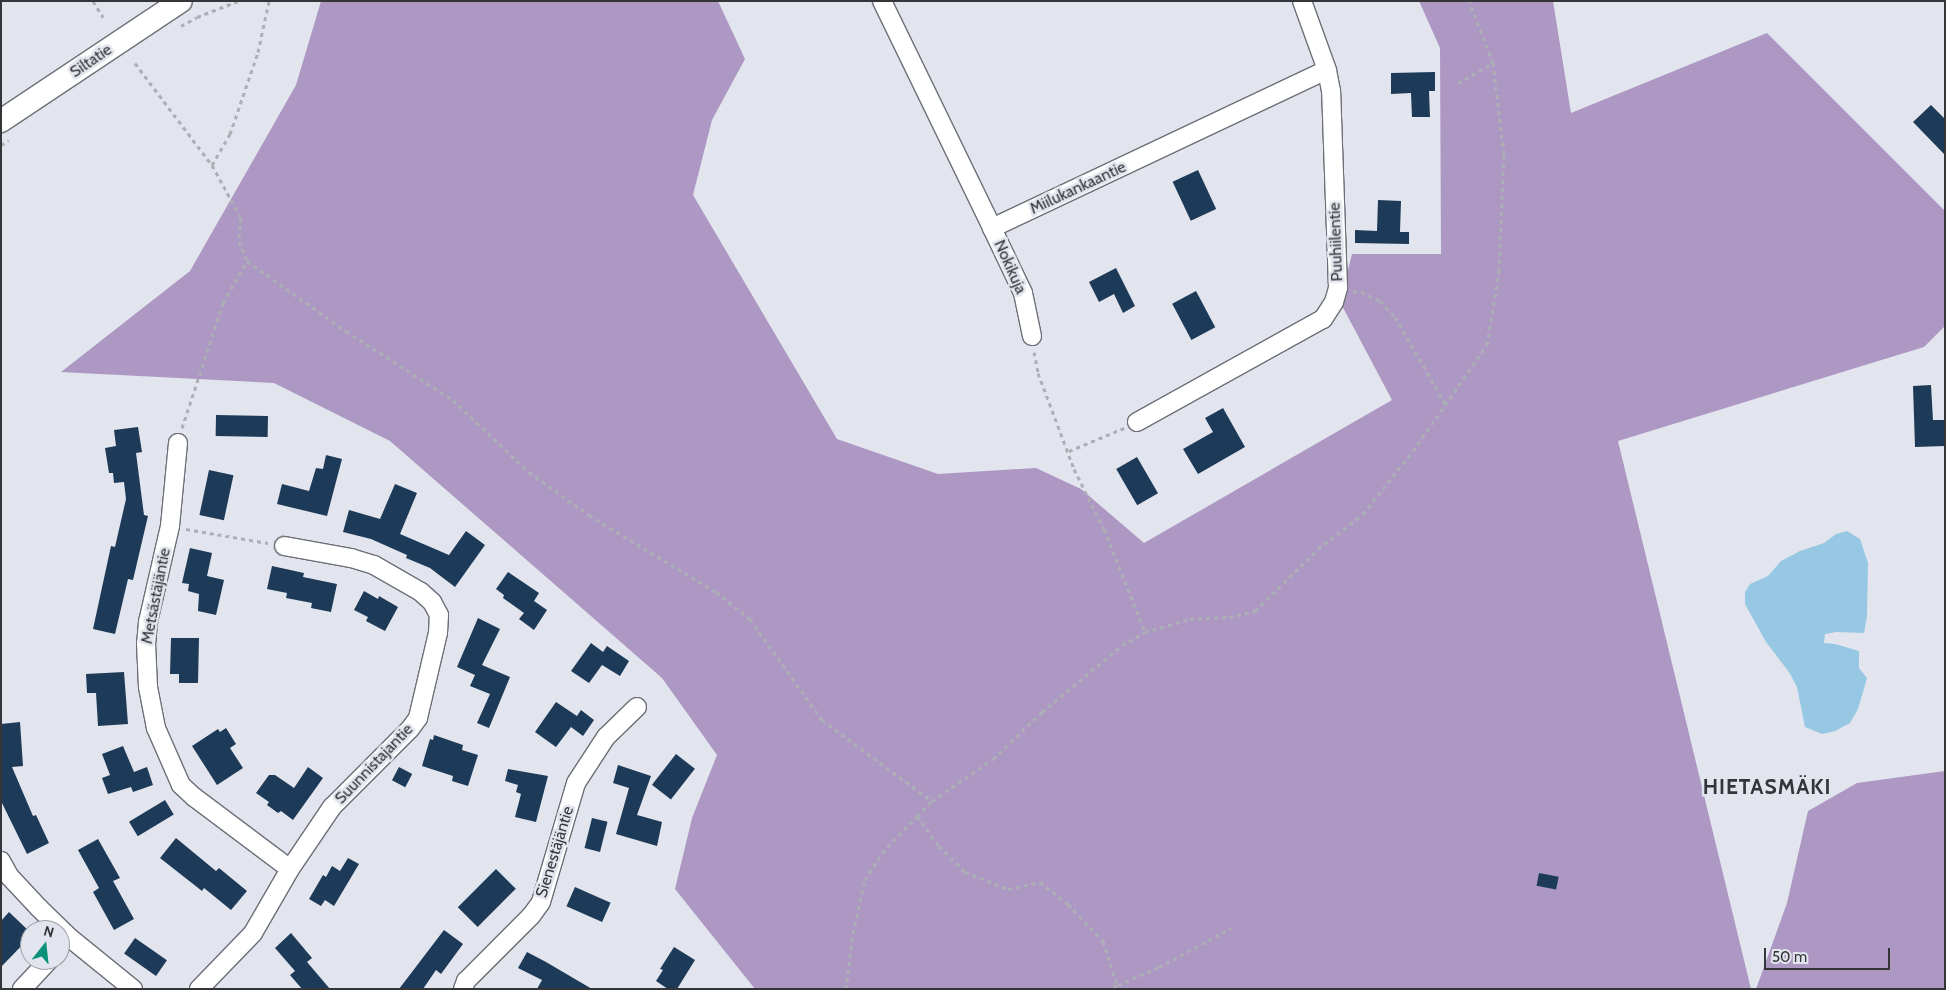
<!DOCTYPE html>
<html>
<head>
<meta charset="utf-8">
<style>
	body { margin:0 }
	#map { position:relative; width:1946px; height:990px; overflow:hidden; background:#e2e5ed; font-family:Cabin,sans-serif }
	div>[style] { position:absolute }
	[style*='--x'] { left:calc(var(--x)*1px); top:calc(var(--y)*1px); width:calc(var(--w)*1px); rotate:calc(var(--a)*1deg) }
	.forest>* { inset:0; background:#ad98c3 }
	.water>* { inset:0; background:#96c8e3 }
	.building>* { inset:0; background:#1d3a59; transform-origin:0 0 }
	.path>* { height:3px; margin-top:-1.5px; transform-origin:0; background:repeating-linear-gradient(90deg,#adafb6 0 4px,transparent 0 8px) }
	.roads { filter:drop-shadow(1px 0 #6c6f77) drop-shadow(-1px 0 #6c6f77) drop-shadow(0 1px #6c6f77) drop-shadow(0 -1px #6c6f77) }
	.minor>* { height:18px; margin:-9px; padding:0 9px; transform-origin:9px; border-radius:9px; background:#fff }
	.tertiary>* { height:22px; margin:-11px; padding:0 11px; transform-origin:11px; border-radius:11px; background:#fff }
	span { translate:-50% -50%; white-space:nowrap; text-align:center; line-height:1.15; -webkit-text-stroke:5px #e2e5ed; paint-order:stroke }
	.street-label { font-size:16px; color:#343538 }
	.district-label { font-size:21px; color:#343538; font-weight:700; letter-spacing:1px }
	.frame { position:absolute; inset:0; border:2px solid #343538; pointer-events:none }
	.north { position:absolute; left:20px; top:920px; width:50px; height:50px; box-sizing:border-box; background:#e2e5ed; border:1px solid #9c9fa5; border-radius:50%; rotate:16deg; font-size:14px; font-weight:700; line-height:20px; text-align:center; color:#343538 }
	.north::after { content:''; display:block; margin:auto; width:18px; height:22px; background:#0b917a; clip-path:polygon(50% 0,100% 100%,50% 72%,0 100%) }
	.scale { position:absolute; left:1764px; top:948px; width:126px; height:22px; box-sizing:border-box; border:2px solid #343538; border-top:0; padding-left:6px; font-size:15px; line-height:18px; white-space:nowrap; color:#343538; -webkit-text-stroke:4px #e2e5ed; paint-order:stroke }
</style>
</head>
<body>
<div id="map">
	<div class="forest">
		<i style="clip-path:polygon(321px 1px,718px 1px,745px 59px,712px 120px,693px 195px,837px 439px,938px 474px,1036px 468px,1081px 489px,1144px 543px,1392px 400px,1340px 302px,1352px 254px,1441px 254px,1440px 48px,1419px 1px,1553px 1px,1571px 113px,1767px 33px,1945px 211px,1945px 326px,1924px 347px,1618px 441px,1751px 989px,755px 989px,675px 889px,692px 818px,717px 755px,662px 678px,390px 441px,274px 383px,61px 372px,190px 271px,296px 85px)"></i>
		<i style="clip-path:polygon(1945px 771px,1945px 989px,1756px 989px,1787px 903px,1808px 811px,1857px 783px)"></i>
	</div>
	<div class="water">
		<i style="clip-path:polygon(1847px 531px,1860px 539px,1868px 563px,1867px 616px,1864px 633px,1836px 632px,1825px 634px,1824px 643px,1835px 644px,1859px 651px,1859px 668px,1867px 678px,1858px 709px,1850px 723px,1835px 731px,1822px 734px,1805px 727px,1797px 687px,1789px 672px,1766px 642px,1745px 604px,1745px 592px,1750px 584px,1768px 576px,1781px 561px,1800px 551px,1824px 543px,1836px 534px)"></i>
	</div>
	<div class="building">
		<i style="clip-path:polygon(1435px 72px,1435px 91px,1429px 91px,1430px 117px,1412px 117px,1411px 93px,1391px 94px,1391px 73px)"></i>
		<i style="clip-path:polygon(1931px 105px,1945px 119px,1945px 155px,1913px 122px)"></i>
		<i style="left:1198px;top:170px;width:43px;height:28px;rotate:65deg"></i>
		<i style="clip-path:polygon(1378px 200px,1401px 201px,1400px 232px,1409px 232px,1409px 244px,1355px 243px,1355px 230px,1377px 231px)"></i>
		<i style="clip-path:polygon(1116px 268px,1135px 306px,1123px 313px,1114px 294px,1099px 302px,1089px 282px)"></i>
		<i style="left:1196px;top:291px;width:41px;height:27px;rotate:62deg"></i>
		<i style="clip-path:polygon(1931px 385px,1933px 420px,1945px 420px,1945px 446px,1915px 447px,1913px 386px)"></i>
		<i style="clip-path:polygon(1223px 408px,1245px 447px,1198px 474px,1183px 449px,1213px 432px,1205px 418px)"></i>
		<i style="left:216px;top:415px;width:52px;height:21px;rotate:1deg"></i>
		<i style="clip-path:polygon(138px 427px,142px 452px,136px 453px,144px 515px,148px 516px,133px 580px,128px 579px,115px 634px,93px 629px,111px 546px,115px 547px,126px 499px,124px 482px,114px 483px,113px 473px,109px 473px,105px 448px,116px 446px,114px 430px)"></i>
		<i style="clip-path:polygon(326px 455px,342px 459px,327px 516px,277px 504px,282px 484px,309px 491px,316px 468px,323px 469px)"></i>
		<i style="left:1137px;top:457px;width:42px;height:24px;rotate:60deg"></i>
		<i style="left:209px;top:470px;width:25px;height:46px;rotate:12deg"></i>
		<i style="clip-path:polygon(395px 484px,417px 493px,400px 534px,449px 555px,466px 531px,485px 545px,455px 587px,430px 568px,406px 558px,407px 555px,371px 539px,343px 532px,349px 510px,380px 519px)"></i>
		<i style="clip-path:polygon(190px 548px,212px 553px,207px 576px,224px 580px,216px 615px,198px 611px,199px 594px,188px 591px,189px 584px,182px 583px)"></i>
		<i style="clip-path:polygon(272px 566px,304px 573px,303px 577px,337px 584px,331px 612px,311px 608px,312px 603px,286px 598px,287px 593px,267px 589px)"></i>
		<i style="clip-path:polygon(508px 572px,539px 593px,534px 601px,547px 610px,534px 630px,519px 619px,524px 613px,503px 598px,504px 595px,496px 589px)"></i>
		<i style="clip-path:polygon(364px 591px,378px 599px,379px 596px,398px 607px,385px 631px,366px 621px,368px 617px,354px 610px)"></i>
		<i style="clip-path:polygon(478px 618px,500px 629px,482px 665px,510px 677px,489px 728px,477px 723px,490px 694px,470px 686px,475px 675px,457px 667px)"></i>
		<i style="clip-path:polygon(171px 638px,199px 638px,198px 683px,179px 683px,179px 674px,170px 674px)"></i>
		<i style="clip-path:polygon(591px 643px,603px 652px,607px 646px,629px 661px,620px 676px,602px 665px,589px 683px,571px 671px)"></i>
		<i style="clip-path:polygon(124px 672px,128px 724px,98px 726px,96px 693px,87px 693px,86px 674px)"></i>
		<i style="clip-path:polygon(556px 702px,577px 716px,581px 710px,594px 720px,583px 736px,571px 727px,556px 747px,535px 732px)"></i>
		<i style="clip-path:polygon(20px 722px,23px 766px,12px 767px,33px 816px,36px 815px,49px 843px,27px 854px,1px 801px,1px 724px)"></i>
		<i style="clip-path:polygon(226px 728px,236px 744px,230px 748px,243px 768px,217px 785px,192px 746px,218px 729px,220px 732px)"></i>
		<i style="clip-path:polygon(434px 735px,463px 745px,462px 750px,478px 755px,468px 786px,452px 781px,453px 776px,422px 766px,430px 739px,433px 740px)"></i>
		<i style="clip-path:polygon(123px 746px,134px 772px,147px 767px,153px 785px,133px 792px,131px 787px,108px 794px,102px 778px,110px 775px,102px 754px)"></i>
		<i style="left:676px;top:754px;width:24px;height:39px;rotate:38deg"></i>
		<i style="clip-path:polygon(618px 765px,651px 776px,637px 815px,662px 822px,657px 846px,616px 834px,629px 788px,613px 783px)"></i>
		<i style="clip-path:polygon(308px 767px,323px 778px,293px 820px,281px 811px,278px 813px,267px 805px,269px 802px,256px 793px,269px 775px,275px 775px,294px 788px)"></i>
		<i style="left:399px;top:767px;width:15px;height:15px;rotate:28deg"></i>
		<i style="clip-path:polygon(508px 769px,548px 776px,536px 822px,515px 817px,521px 794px,516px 792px,518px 785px,505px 781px)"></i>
		<i style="left:165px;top:800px;width:17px;height:42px;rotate:59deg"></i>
		<i style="left:592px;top:818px;width:16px;height:31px;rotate:14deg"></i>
		<i style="clip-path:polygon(176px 838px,216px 871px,219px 868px,247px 891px,231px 910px,204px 888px,202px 891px,160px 858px)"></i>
		<i style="clip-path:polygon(98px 839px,120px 878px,113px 881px,134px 919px,114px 930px,93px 892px,99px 888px,78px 850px)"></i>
		<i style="clip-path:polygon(348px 858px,359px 864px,334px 906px,325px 900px,321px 906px,309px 899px,323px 875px,326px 877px,332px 866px,340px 871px)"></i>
		<i style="left:496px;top:869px;width:28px;height:54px;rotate:45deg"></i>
		<i style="left:1539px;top:873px;width:20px;height:13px;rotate:11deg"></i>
		<i style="left:575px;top:887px;width:39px;height:21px;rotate:24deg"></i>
		<i style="clip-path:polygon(9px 912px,30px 932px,30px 937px,1px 967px,1px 921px)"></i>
		<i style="clip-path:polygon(444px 930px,463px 944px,441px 974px,436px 970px,423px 989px,399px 989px)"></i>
		<i style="clip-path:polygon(291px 933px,312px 958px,307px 962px,330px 989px,302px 989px,290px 975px,295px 971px,275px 948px)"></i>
		<i style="left:135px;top:938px;width:39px;height:19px;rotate:35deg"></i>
		<i style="clip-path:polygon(674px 947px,695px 960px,677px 989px,668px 989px,656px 981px,663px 970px,660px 969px)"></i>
		<i style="clip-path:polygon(527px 952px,546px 962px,592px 989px,537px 989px,542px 980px,518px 968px)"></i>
	</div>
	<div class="path">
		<i style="--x:93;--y:1;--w:19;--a:58"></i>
		<i style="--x:181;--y:26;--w:18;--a:-29"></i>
		<i style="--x:197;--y:17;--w:44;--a:-21.3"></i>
		<i style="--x:135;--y:63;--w:128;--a:53"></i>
		<i style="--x:212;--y:165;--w:60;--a:61.3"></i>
		<i style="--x:241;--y:218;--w:23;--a:95"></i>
		<i style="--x:239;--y:241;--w:22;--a:68"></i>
		<i style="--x:247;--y:261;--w:121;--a:35.3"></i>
		<i style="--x:346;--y:331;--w:127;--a:32.8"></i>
		<i style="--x:453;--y:400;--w:105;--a:43.5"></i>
		<i style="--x:529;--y:472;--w:74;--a:35.6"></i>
		<i style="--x:589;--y:515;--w:149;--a:31.2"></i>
		<i style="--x:716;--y:592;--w:43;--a:38.5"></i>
		<i style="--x:750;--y:619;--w:124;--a:54.5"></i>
		<i style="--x:822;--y:720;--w:137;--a:36.4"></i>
		<i style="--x:1458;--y:83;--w:40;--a:-29.7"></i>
		<i style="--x:1;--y:145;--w:9;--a:-32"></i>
		<i style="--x:212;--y:165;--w:36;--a:-60"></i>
		<i style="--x:230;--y:134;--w:87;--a:-71.1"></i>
		<i style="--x:258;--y:52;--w:52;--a:-77.8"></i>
		<i style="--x:1353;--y:291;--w:8;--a:7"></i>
		<i style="--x:1361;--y:292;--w:21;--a:25"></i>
		<i style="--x:1380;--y:301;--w:22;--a:47"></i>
		<i style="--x:1395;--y:317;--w:102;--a:59.9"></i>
		<i style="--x:1034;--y:352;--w:21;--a:79"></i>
		<i style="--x:1038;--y:373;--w:103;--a:69.4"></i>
		<i style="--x:1074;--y:469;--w:67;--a:63.4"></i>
		<i style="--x:1104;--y:529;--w:111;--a:68.3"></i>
		<i style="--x:182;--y:428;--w:132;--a:-71.8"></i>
		<i style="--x:223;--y:303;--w:48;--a:-60.3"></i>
		<i style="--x:1069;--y:451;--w:60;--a:-22.7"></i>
		<i style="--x:186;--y:529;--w:83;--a:9.7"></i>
		<i style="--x:917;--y:816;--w:37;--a:54"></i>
		<i style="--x:939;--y:846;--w:37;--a:45"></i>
		<i style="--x:965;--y:872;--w:46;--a:21.6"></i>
		<i style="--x:1008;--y:889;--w:33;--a:-12"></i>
		<i style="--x:1040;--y:882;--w:36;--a:38"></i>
		<i style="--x:1068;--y:904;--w:51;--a:46.6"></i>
		<i style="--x:1103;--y:941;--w:46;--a:72.3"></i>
		<i style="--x:1117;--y:985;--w:8;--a:150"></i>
		<i style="--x:1118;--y:985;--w:45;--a:-23.7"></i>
		<i style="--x:1159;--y:967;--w:82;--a:-28.4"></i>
		<i style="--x:846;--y:989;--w:56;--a:-82.9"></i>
		<i style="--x:853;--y:933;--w:54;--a:-77.2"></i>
		<i style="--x:865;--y:880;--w:32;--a:-58"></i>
		<i style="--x:882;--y:853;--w:51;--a:-46.6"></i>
		<i style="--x:917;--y:816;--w:21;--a:-45"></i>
		<i style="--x:932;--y:801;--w:74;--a:-34.5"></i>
		<i style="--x:993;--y:759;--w:68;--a:-43.8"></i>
		<i style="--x:1042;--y:712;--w:104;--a:-39.9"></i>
		<i style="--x:1122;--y:645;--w:26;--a:-29"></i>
		<i style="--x:1145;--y:632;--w:47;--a:-16.1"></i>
		<i style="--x:1190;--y:619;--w:39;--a:-3"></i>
		<i style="--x:1229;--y:617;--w:27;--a:-13"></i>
		<i style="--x:1255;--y:611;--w:88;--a:-44.5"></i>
		<i style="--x:1318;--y:549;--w:57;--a:-37.9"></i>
		<i style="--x:1363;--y:514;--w:80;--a:-51.6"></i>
		<i style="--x:1413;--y:451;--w:129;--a:-55.1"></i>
		<i style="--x:1487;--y:345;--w:75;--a:-80.8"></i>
		<i style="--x:1499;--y:271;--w:117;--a:-87.6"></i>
		<i style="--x:1504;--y:154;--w:92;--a:-96.9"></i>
		<i style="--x:1493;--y:63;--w:66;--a:-111.2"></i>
	</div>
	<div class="roads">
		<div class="minor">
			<i style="--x:882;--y:1;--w:252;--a:64.1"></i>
			<i style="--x:992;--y:228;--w:370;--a:-25.3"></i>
			<i style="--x:1327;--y:70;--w:73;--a:-109.9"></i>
			<i style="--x:992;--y:228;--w:72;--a:64.5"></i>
			<i style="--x:1023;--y:293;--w:44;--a:78.2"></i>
			<i style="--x:1137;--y:422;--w:213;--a:-29"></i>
			<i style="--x:1323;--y:319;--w:20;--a:-57"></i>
			<i style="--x:1334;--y:302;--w:15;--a:-74"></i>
			<i style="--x:1338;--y:288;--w:197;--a:-92"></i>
			<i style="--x:1331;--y:91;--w:21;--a:-101"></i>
			<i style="--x:178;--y:443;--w:83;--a:95.5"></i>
			<i style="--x:170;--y:526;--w:98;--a:102.9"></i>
			<i style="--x:148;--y:622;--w:21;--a:95"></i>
			<i style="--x:146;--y:643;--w:44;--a:87.4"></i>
			<i style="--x:148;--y:687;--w:42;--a:79"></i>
			<i style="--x:156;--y:728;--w:62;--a:66.3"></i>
			<i style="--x:181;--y:785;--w:18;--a:43"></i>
			<i style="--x:194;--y:797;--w:120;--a:36.9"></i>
			<i style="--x:1;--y:861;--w:18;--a:61"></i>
			<i style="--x:10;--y:877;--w:42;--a:46.9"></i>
			<i style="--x:39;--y:908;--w:43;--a:44.1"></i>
			<i style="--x:70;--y:938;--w:81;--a:39"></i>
			<i style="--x:22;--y:989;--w:40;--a:-47"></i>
			<i style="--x:199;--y:989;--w:78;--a:-46"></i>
			<i style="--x:253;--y:933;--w:74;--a:-60"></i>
			<i style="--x:290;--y:869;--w:75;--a:-55.9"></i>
			<i style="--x:332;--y:807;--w:110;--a:-45"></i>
			<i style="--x:410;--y:729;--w:14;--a:-54"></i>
			<i style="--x:418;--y:718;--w:87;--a:-76.8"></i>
			<i style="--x:438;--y:633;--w:18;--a:-87"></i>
			<i style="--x:439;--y:615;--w:15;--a:-118"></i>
			<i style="--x:432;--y:602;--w:15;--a:-138"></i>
			<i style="--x:421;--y:592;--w:54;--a:-150.1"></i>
			<i style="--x:374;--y:565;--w:24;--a:-163"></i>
			<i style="--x:351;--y:558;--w:68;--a:-169.8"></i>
			<i style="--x:463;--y:989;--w:9;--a:-69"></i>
			<i style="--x:466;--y:981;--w:92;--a:-45"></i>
			<i style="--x:531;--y:916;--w:17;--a:-54"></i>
			<i style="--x:541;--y:902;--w:124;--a:-73.6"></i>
			<i style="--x:576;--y:783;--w:55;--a:-56.9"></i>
			<i style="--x:606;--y:737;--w:43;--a:-44.1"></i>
		</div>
		<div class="tertiary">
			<i style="--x:1;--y:121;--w:216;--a:-33.7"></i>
		</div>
	</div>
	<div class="street-label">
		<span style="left:91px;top:61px;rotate:-34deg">Siltatie</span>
		<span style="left:1078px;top:188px;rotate:-25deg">Miilukankaantie</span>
		<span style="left:1336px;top:242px;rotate:-92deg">Puuhiilentie</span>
		<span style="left:1010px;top:267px;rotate:66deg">Nokikuja</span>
		<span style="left:156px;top:596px;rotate:-79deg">Metsästäjäntie</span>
		<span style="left:374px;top:764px;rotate:-46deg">Suunnistajantie</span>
		<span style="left:555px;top:852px;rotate:-73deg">Sienestäjäntie</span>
	</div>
	<div class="district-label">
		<span style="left:1767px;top:787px">HIETASMÄKI</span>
	</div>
	<div class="frame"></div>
	<div class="north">N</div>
	<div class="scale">50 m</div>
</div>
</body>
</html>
